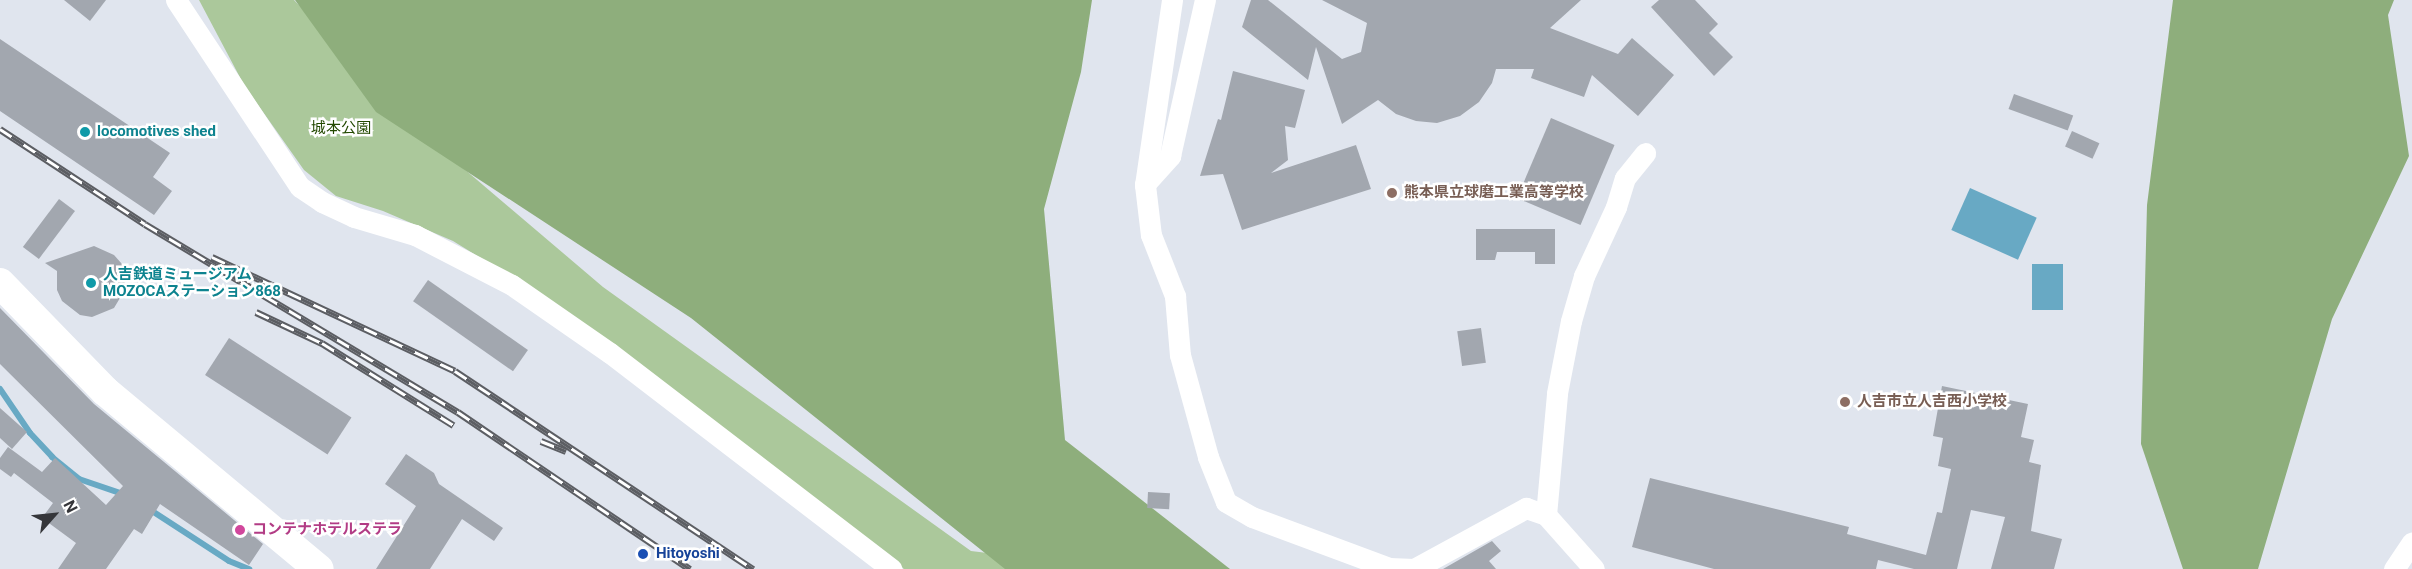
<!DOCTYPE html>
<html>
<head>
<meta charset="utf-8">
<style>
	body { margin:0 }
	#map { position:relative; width:2412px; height:569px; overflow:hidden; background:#e0e5ee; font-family:Roboto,"Noto Sans JP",sans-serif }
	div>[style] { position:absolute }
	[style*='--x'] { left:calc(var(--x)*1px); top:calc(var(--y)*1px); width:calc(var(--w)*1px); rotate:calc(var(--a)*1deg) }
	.green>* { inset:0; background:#abc89b }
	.forest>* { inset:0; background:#8eae7c }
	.water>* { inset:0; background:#68a9c4; transform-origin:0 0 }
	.stream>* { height:6px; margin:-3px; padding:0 3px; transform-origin:3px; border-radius:3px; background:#68a9c4 }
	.building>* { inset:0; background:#a2a7af; transform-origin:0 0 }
	.street>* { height:21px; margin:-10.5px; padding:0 10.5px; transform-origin:10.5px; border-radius:10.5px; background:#fff }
	.secondary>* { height:30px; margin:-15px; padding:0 15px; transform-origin:15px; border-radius:15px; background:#fff }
	.rail>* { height:7px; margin-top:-3.5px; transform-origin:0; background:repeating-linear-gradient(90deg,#fff 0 14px,#5c5e63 0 28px); box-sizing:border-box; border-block:2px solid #5c5e63 }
	.dots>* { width:16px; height:16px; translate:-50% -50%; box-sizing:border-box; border:3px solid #fff; border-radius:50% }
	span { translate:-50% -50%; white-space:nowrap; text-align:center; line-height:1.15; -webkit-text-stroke:5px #fff; paint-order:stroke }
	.park-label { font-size:15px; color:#234900 }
	.culture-label { font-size:15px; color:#0d838f; font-weight:700 }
	.left { translate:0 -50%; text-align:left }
	.education-label { font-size:15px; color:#785e54; font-weight:700 }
	.hotel-label { font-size:15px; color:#b23c85; font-weight:700 }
	.transit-label { font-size:15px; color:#164399; font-weight:700 }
	.north { position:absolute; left:24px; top:485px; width:60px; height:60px; -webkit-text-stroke:4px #fff; paint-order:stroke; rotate:63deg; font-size:16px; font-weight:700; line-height:24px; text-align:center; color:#35363a }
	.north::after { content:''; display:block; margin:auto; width:21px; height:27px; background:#35363a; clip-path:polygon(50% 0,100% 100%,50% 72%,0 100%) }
</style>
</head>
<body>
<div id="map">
	<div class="green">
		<i style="clip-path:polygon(199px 0,294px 0,409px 122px,603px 287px,971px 551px,1012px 556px,1037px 569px,904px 569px,536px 292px,453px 241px,383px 211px,336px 196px,304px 170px,244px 85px)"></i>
	</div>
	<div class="forest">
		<i style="clip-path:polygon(295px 0,1092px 0,1081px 72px,1044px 209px,1065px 440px,1230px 569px,1005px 569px,691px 318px,376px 112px)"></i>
		<i style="clip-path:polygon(2173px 0,2394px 0,2388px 15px,2409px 156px,2332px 319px,2258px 569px,2183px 569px,2141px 444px,2147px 205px)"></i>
	</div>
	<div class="water">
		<i style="left:1970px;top:188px;width:73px;height:46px;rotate:24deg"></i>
		<i style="left:2032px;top:264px;width:31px;height:46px"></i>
	</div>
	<div class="stream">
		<i style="--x:0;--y:389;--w:53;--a:55.7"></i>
		<i style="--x:30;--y:433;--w:33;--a:47"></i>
		<i style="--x:52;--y:457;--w:35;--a:39"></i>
		<i style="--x:79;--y:479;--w:46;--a:18.8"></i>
		<i style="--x:149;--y:509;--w:95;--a:33"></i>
		<i style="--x:229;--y:561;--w:22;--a:22"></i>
	</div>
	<div class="building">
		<i style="clip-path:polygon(64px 0,106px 0,90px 21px)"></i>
		<i style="clip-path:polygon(1251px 0,1268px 0,1342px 59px,1361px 52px,1367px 23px,1322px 0,1581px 0,1550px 28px,1618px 54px,1632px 38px,1674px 75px,1638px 116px,1592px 75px,1584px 97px,1531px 78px,1534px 69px,1496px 69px,1492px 83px,1479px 102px,1460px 116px,1437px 123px,1416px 121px,1396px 114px,1378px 100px,1342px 124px,1316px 47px,1308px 80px,1242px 27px)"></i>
		<i style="clip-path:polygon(1659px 0,1695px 0,1718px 24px,1709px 33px,1733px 57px,1714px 76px,1651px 7px)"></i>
		<i style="clip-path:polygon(0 39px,170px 153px,153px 177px,172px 191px,154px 215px,0 111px)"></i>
		<i style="clip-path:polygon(1233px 71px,1305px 90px,1295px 128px,1285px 126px,1288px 160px,1271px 173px,1356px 145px,1371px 189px,1242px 230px,1223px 174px,1200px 176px,1218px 119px,1221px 120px)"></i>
		<i style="left:2014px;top:94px;width:63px;height:16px;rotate:20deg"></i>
		<i style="left:1551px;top:118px;width:69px;height:87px;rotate:23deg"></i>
		<i style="left:2072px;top:131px;width:30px;height:17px;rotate:24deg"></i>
		<i style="left:59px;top:199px;width:20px;height:60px;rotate:37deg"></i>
		<i style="clip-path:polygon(1476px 229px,1555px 229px,1555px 264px,1535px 264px,1535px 252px,1497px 252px,1495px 260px,1476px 260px)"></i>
		<i style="clip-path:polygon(94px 246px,114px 255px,122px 264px,126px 288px,114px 308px,92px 317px,80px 315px,62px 301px,57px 290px,57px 271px,45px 263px)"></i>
		<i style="left:428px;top:280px;width:122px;height:26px;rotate:35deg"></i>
		<i style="clip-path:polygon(0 308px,94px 404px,263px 544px,249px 565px,160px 504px,142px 534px,134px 529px,106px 569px,58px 569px,76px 543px,42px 518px,53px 503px,14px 473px,11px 477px,0 469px,0 458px,8px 447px,42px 472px,55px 458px,106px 505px,123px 486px,0 364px)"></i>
		<i style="left:1481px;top:328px;width:35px;height:24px;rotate:82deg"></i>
		<i style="left:229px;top:338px;width:146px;height:44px;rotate:33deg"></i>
		<i style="clip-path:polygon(1942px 386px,2028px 404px,2021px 437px,2034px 440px,2029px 462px,2041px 465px,2031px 531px,2062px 539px,2054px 569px,1991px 569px,2005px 517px,1971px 510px,1957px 569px,1914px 569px,1878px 560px,1876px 569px,1714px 569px,1632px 547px,1650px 478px,1849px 527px,1847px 534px,1926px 555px,1937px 512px,1942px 513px,1951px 469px,1938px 466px,1943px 438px,1933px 436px)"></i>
		<i style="clip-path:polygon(0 408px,27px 432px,12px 449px,0 438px)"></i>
		<i style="clip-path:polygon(406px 454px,434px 473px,439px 484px,503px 528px,494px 541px,462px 519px,430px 569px,376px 569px,416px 506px,385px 484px)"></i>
		<i style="left:1148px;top:492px;width:22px;height:16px;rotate:3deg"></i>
		<i style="clip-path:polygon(1492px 541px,1501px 551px,1489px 561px,1496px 569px,1443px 569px)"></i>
	</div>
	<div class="street">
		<i style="--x:176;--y:0;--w:224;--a:56.5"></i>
		<i style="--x:300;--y:187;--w:27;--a:34"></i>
		<i style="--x:322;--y:202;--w:35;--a:25"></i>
		<i style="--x:354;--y:217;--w:64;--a:16.4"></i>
		<i style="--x:415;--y:235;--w:109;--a:27.3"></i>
		<i style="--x:512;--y:285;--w:119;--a:34.8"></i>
		<i style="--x:610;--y:353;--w:355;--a:37.5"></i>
		<i style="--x:1172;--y:0;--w:187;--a:98.3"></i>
		<i style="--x:1145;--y:185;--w:50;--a:83.2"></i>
		<i style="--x:1151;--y:235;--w:66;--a:68.5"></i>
		<i style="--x:1175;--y:296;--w:59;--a:85.2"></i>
		<i style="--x:1180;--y:355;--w:106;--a:74.6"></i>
		<i style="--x:1208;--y:457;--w:48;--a:68.2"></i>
		<i style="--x:1226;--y:502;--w:30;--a:30"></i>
		<i style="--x:1252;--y:517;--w:146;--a:20.4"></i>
		<i style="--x:1389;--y:568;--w:25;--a:2"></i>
		<i style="--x:1414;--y:569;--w:128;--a:-28.6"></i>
		<i style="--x:1526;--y:508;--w:21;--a:19"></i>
		<i style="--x:1546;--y:515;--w:72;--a:48.4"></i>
		<i style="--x:1145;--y:184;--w:38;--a:-48"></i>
		<i style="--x:1170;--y:156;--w:160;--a:-77.4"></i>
		<i style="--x:1546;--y:515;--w:122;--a:-84.8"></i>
		<i style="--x:1557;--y:393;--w:73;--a:-79"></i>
		<i style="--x:1571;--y:321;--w:47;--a:-73.9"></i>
		<i style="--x:1584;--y:276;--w:76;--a:-65.1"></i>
		<i style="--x:1616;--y:207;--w:30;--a:-73"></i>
		<i style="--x:1625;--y:178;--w:32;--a:-51"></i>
		<i style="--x:2394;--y:569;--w:32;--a:-56"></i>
	</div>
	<div class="secondary">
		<i style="--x:0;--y:283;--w:151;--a:45.8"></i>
		<i style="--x:105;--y:391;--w:278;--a:39.8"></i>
	</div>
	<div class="rail">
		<i style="--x:0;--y:129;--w:173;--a:33.2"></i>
		<i style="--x:145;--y:224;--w:365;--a:31"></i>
		<i style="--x:458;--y:412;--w:280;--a:34.1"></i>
		<i style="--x:212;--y:257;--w:268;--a:25.1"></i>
		<i style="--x:455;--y:371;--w:358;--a:33.6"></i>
		<i style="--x:256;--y:312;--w:73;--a:25.2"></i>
		<i style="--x:322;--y:343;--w:155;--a:32"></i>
		<i style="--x:541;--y:441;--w:27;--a:22"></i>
	</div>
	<div class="dots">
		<i style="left:85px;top:132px;background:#0f9aa8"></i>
		<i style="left:1392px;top:193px;background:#8d6e63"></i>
		<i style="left:91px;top:283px;background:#0f9aa8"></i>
		<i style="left:1845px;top:402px;background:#8d6e63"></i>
		<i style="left:240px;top:530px;background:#d1479c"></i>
		<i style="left:643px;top:554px;background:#1a4fb4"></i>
	</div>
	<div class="park-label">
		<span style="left:341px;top:129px">城本公園</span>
	</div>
	<div class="culture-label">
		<span class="left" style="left:97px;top:132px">locomotives shed</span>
		<span class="left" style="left:103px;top:283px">人吉鉄道ミュージアム<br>MOZOCAステーション868</span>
	</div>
	<div class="education-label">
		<span class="left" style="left:1404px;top:193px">熊本県立球磨工業高等学校</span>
		<span class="left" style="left:1857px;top:402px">人吉市立人吉西小学校</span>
	</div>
	<div class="hotel-label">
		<span class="left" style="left:252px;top:530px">コンテナホテルステラ</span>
	</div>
	<div class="transit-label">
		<span class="left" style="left:656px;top:554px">Hitoyoshi</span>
	</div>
	<div class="north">N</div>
</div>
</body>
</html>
